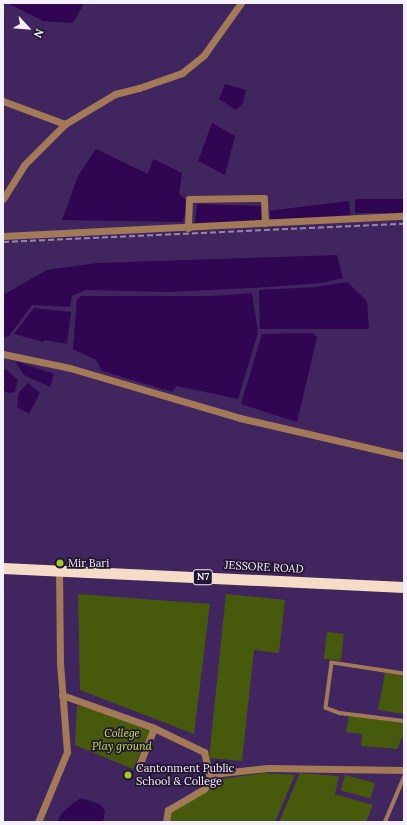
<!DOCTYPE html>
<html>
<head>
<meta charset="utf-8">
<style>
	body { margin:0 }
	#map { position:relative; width:407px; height:825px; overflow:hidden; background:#40255f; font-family:Lora,serif }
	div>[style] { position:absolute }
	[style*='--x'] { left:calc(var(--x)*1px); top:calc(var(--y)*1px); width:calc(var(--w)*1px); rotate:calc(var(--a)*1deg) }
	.green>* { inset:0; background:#475a0c; transform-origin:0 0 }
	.water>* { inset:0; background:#300653; transform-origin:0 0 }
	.service>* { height:3.5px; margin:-1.75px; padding:0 1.75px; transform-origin:1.75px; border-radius:1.75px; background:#a27a57 }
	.minor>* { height:7px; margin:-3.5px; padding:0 3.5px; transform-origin:3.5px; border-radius:3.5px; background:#a27a57 }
	.trunk>* { height:11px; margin:-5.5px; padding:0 5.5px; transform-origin:5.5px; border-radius:5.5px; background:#f4dcc6 }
	.rail>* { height:2px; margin-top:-1px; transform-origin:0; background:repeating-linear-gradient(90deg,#9787ab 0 6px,transparent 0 9px) }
	.dots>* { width:11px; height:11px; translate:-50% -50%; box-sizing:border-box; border:2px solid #221630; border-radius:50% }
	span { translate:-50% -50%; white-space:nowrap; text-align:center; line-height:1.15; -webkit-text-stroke:3.5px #221630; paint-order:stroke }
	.shield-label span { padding:1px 3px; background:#221630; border:1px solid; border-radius:3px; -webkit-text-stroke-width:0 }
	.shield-label { font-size:10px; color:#f5f0fe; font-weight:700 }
	.poi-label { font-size:11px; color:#f5f0fe }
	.left { translate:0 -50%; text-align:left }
	.street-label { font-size:11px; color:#f5f0fe }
	.park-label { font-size:11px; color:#c0e94a; font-style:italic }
	.frame { position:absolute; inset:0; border:4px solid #f5f0fe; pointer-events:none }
	.north { position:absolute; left:8px; top:8px; width:40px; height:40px; -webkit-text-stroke:3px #221630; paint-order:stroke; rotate:116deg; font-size:11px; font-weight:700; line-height:16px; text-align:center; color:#f5f0fe }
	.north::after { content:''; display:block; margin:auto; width:14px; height:18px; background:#f5f0fe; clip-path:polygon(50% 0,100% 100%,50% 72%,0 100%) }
</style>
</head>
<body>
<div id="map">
	<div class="green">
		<i style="clip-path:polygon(78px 594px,210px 604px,194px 734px,80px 690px)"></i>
		<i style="clip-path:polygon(226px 594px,285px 600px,279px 653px,254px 650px,242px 761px,209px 758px)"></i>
		<i style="left:327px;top:632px;width:17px;height:27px;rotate:7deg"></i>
		<i style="clip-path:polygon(385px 673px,404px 676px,404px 714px,378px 710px)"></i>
		<i style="clip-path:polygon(77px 705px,152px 727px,133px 769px,75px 745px)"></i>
		<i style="clip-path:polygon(349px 716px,404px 723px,404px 733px,397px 749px,361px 746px,362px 734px,346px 732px)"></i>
		<i style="clip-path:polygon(264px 773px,295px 775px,275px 822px,169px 822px,170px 813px,207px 790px,214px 780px)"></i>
		<i style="clip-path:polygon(300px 773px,339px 776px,335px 794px,373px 805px,366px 822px,279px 822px)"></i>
		<i style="left:345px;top:775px;width:31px;height:16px;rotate:15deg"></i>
	</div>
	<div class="water">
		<i style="clip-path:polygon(7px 3px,84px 3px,73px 23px,43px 21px)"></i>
		<i style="clip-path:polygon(225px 84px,246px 90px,243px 103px,236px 110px,219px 99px)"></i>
		<i style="clip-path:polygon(212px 123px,235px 136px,225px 175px,198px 161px)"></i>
		<i style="clip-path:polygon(96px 149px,148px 174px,153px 159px,182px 173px,179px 194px,188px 201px,183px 222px,62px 220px,78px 176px)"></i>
		<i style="left:404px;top:199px;width:14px;height:49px;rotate:90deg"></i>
		<i style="left:349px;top:201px;width:16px;height:80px;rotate:83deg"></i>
		<i style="clip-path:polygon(197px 204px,263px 206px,262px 222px,195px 224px)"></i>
		<i style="clip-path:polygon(337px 255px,343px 278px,322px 283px,253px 288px,168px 292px,86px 290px,72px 296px,70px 307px,32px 305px,9px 336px,3px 338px,3px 295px,47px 270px,97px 263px)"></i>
		<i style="clip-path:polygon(347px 282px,367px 301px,369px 329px,260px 329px,259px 290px,316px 287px)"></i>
		<i style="clip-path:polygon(252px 293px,258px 333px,238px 399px,177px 386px,172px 392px,102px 371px,96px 360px,73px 349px,77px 299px,81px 296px,213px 296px)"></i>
		<i style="clip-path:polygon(34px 308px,71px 312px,67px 344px,45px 340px,44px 342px,14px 334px)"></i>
		<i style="clip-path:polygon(313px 333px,317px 337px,297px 422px,241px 404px,262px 334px)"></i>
		<i style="clip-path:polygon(15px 361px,54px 374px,50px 387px,24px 375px)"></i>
		<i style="clip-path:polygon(6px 369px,18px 380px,15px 392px,8px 393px,3px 390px,3px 370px)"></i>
		<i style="clip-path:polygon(28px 383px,40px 393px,29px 414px,17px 407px,19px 392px)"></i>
		<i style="clip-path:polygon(81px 798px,100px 804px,105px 811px,103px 822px,57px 822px,62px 813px,73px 803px)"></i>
	</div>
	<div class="service">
		<i style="--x:404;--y:674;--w:73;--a:-171.3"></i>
		<i style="--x:332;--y:663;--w:45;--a:97.6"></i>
		<i style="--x:326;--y:708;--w:15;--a:20"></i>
		<i style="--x:340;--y:713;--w:64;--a:7.1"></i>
		<i style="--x:385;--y:822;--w:49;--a:-67.1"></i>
	</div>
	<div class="minor">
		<i style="--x:3;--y:101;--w:66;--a:20.4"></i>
		<i style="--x:3;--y:199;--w:40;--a:-58"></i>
		<i style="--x:24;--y:165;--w:58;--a:-45"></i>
		<i style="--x:65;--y:124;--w:58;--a:-31"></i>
		<i style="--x:115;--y:94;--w:25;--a:-14"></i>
		<i style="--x:139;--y:88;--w:46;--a:-19.2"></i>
		<i style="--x:182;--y:73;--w:28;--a:-39"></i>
		<i style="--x:204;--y:55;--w:64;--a:-54.6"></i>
		<i style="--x:188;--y:228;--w:29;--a:-88"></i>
		<i style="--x:189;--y:199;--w:75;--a:-0.8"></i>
		<i style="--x:264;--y:198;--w:25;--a:88"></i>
		<i style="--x:3;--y:236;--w:401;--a:-2.9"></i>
		<i style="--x:3;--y:354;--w:68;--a:11.8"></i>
		<i style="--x:70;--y:368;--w:177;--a:16.4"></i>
		<i style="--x:240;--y:418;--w:168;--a:13"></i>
		<i style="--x:62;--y:695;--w:96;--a:19.6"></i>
		<i style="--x:152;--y:727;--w:58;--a:25.7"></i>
		<i style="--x:204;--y:752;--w:28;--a:77"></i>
		<i style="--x:138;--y:768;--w:43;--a:-68.2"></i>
		<i style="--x:38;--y:822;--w:76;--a:-67.5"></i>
		<i style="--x:67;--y:752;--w:89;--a:-94.5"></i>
		<i style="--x:60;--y:663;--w:92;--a:-90.6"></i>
		<i style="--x:166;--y:822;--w:12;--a:-81"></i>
		<i style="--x:168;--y:810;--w:42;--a:-30.3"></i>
		<i style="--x:204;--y:789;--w:12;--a:-59"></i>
		<i style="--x:210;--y:779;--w:13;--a:-29"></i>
		<i style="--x:221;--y:773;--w:47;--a:-6.1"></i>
		<i style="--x:268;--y:768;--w:136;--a:0.8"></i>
	</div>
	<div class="trunk">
		<i style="--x:3;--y:568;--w:401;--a:2.7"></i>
	</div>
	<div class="rail">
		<i style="--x:3;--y:242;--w:401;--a:-2.6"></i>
	</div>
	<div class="dots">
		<i style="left:60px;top:563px;background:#a3c927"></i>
		<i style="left:128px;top:775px;background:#a3c927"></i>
	</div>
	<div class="shield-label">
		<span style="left:203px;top:577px">N7</span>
	</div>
	<div class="poi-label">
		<span class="left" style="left:68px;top:563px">Mir Bari</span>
		<span class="left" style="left:136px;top:775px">Cantonment Public<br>School &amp; College</span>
	</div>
	<div class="street-label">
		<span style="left:264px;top:567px;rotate:3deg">JESSORE ROAD</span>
	</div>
	<div class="park-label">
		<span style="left:122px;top:740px">College<br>Play ground</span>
	</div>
	<div class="frame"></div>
	<div class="north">N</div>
</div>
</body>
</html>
